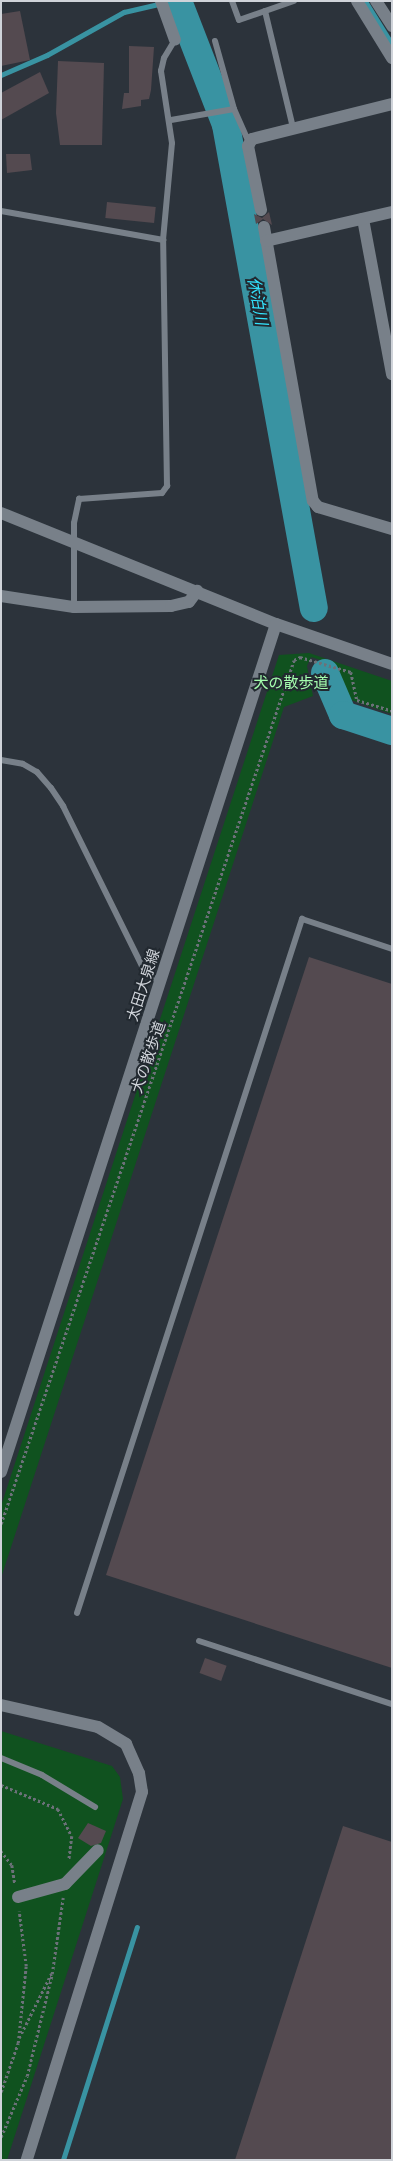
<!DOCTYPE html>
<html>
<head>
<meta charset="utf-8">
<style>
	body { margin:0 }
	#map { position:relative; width:393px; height:2161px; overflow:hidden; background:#2c333b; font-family:"PT Sans Narrow","Noto Sans JP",sans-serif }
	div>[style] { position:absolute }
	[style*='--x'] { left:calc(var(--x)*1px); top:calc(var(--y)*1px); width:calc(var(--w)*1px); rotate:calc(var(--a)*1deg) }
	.green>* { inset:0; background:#10521f }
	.stream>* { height:4.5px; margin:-2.25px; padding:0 2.25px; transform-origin:2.25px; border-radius:2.25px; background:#3993a2 }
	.river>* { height:28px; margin:-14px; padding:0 14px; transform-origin:14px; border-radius:14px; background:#3993a2 }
	.building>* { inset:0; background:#544a50; transform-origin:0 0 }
	.path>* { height:2.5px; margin-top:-1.25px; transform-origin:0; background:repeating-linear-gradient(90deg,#6c7179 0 2.5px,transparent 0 5px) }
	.lane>* { height:6px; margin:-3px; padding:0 3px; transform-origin:3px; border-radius:3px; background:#788089 }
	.street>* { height:12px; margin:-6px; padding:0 6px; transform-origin:6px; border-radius:6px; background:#788089 }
	.secondary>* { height:12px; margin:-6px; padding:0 6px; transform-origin:6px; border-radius:6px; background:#788089 }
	span { translate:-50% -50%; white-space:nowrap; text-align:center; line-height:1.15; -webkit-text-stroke:4px #222930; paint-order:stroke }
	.park-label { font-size:15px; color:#a4fdad }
	.street-label { font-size:15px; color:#cfd3d9 }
	.water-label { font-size:16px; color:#33e4fe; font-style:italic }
	.frame { position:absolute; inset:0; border:2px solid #cfd3d9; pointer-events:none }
</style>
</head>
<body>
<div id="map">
	<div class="green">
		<i style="clip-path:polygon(309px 653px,392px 681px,392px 714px,345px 698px,330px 663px,311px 657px,307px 666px,313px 696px,284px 707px,1px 1578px,1px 1506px,279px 655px)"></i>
		<i style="clip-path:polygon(1px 1731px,112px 1766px,120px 1777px,123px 1799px,7px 2160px,1px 2160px)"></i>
	</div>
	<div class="stream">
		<i style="--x:366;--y:2;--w:49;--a:58.2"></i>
		<i style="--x:1;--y:75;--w:50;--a:-23.5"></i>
		<i style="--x:47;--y:55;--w:88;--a:-29.2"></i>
		<i style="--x:124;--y:12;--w:35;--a:-13"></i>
		<i style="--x:63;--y:2160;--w:244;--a:-72.4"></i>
	</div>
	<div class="river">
		<i style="--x:178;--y:1;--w:133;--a:68.8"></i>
		<i style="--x:226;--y:125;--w:491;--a:79.7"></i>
		<i style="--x:325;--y:673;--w:46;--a:66.8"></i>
		<i style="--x:343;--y:715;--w:52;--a:18.1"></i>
	</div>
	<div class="building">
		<i style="clip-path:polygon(20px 11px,30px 60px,1px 66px,1px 14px)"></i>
		<i style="clip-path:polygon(129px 46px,154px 47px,151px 90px,149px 99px,141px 100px,141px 106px,122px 109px,124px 93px,129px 93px)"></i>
		<i style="clip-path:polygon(58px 61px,104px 63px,102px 145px,60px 145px,56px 113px)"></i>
		<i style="clip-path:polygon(40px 72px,49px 93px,1px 120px,1px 93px)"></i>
		<i style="clip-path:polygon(6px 154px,30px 154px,32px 170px,7px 173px)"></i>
		<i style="left:107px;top:202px;width:49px;height:16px;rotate:6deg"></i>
		<i style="clip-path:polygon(269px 212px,272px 225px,263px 219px,256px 224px,254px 214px,262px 218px)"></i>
		<i style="clip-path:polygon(309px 957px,392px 984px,392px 1668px,106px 1575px)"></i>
		<i style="left:205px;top:1658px;width:23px;height:16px;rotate:20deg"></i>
		<i style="clip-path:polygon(88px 1823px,106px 1831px,101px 1843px,91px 1846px,78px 1838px)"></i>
		<i style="clip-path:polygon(343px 1826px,392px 1842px,392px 2160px,235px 2160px)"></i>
	</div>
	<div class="path">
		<i style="--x:1;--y:1524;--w:912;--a:-71.27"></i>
		<i style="--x:294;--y:660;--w:7;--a:-27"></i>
		<i style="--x:300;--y:657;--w:53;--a:16.4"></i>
		<i style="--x:351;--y:672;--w:29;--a:78"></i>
		<i style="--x:357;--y:700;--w:37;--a:17"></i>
		<i style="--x:1;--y:1785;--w:62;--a:22.8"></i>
		<i style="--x:58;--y:1809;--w:30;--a:63"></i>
		<i style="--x:72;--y:1836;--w:24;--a:97"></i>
		<i style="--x:1;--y:1851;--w:18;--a:52"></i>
		<i style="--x:12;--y:1865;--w:18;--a:81"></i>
		<i style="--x:19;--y:2038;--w:72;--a:-63.4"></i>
		<i style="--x:1;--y:2092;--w:52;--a:-70.9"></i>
		<i style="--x:18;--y:2043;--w:77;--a:-84.1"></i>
		<i style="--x:26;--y:1966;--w:55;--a:-97.3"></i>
		<i style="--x:1;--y:2137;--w:66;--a:-66.9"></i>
		<i style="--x:27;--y:2076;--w:105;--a:-76.2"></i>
		<i style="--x:52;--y:1974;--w:77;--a:-81.8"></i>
	</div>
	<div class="lane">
		<i style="--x:232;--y:1;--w:20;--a:70"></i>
		<i style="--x:239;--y:20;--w:58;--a:-19.1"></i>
		<i style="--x:265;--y:11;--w:120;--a:76.5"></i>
		<i style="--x:215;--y:41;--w:71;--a:74.4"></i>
		<i style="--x:234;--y:109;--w:36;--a:66"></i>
		<i style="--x:171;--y:120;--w:64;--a:-9.9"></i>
		<i style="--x:1;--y:211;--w:165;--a:10.1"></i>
		<i style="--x:74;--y:607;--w:84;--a:-90"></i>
		<i style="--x:74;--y:523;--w:25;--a:-78"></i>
		<i style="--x:79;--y:499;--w:83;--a:-4.1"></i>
		<i style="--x:162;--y:493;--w:9;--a:-54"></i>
		<i style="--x:167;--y:486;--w:246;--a:-90.9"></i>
		<i style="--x:163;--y:240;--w:97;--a:-84.7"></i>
		<i style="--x:172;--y:143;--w:73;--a:-98.7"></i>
		<i style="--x:161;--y:71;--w:13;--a:-77"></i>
		<i style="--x:164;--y:58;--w:21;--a:-59"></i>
		<i style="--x:1;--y:760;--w:22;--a:10"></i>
		<i style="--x:23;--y:764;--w:16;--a:30"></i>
		<i style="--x:37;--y:772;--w:21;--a:49"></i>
		<i style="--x:51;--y:788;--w:22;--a:56"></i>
		<i style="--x:63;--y:806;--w:178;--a:63.7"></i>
		<i style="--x:142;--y:966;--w:25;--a:45"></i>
		<i style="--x:77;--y:1613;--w:730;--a:-72.04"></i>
		<i style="--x:302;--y:919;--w:95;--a:18.4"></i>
		<i style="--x:199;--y:1641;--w:203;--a:18.1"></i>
		<i style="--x:1;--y:1758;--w:44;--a:22.5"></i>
		<i style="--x:42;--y:1775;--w:62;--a:31.1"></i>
	</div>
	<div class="street">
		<i style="--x:161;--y:1;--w:41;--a:70.3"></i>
		<i style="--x:261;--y:210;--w:65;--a:-101.5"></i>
		<i style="--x:248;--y:146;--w:8;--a:-60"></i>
		<i style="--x:252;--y:139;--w:144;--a:-14"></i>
		<i style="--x:363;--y:219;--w:158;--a:79.4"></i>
		<i style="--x:264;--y:227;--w:278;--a:79.9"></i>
		<i style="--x:313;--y:501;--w:8;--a:50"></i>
		<i style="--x:318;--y:507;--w:77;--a:16.6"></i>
		<i style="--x:266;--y:241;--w:129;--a:-13"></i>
		<i style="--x:1;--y:596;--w:74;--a:8.6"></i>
		<i style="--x:74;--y:607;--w:97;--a:-0.6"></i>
		<i style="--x:171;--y:606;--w:18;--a:-13"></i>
		<i style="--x:189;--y:602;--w:14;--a:-54"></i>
		<i style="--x:18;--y:1897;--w:49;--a:-15.5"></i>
		<i style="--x:65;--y:1884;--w:47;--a:-45.9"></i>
	</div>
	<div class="secondary">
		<i style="--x:357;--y:1;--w:67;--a:58.4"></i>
		<i style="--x:376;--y:1;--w:30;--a:57"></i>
		<i style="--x:1;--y:513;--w:297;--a:22"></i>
		<i style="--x:276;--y:624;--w:123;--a:19"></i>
		<i style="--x:1;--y:1472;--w:891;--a:-72.03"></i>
		<i style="--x:1;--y:1705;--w:99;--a:12.8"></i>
		<i style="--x:98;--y:1727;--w:33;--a:31"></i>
		<i style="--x:126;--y:1744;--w:32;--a:66"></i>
		<i style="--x:139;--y:1773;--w:19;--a:81"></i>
		<i style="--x:142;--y:1792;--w:386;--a:107.4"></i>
	</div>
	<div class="park-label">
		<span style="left:291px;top:683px">犬の散歩道</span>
	</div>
	<div class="street-label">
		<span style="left:143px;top:985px;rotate:-72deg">太田大泉線</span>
		<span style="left:148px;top:1057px;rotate:-71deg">犬の散歩道</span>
	</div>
	<div class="water-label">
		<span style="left:258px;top:301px;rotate:80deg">休泊川</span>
	</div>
	<div class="frame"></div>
</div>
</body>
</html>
